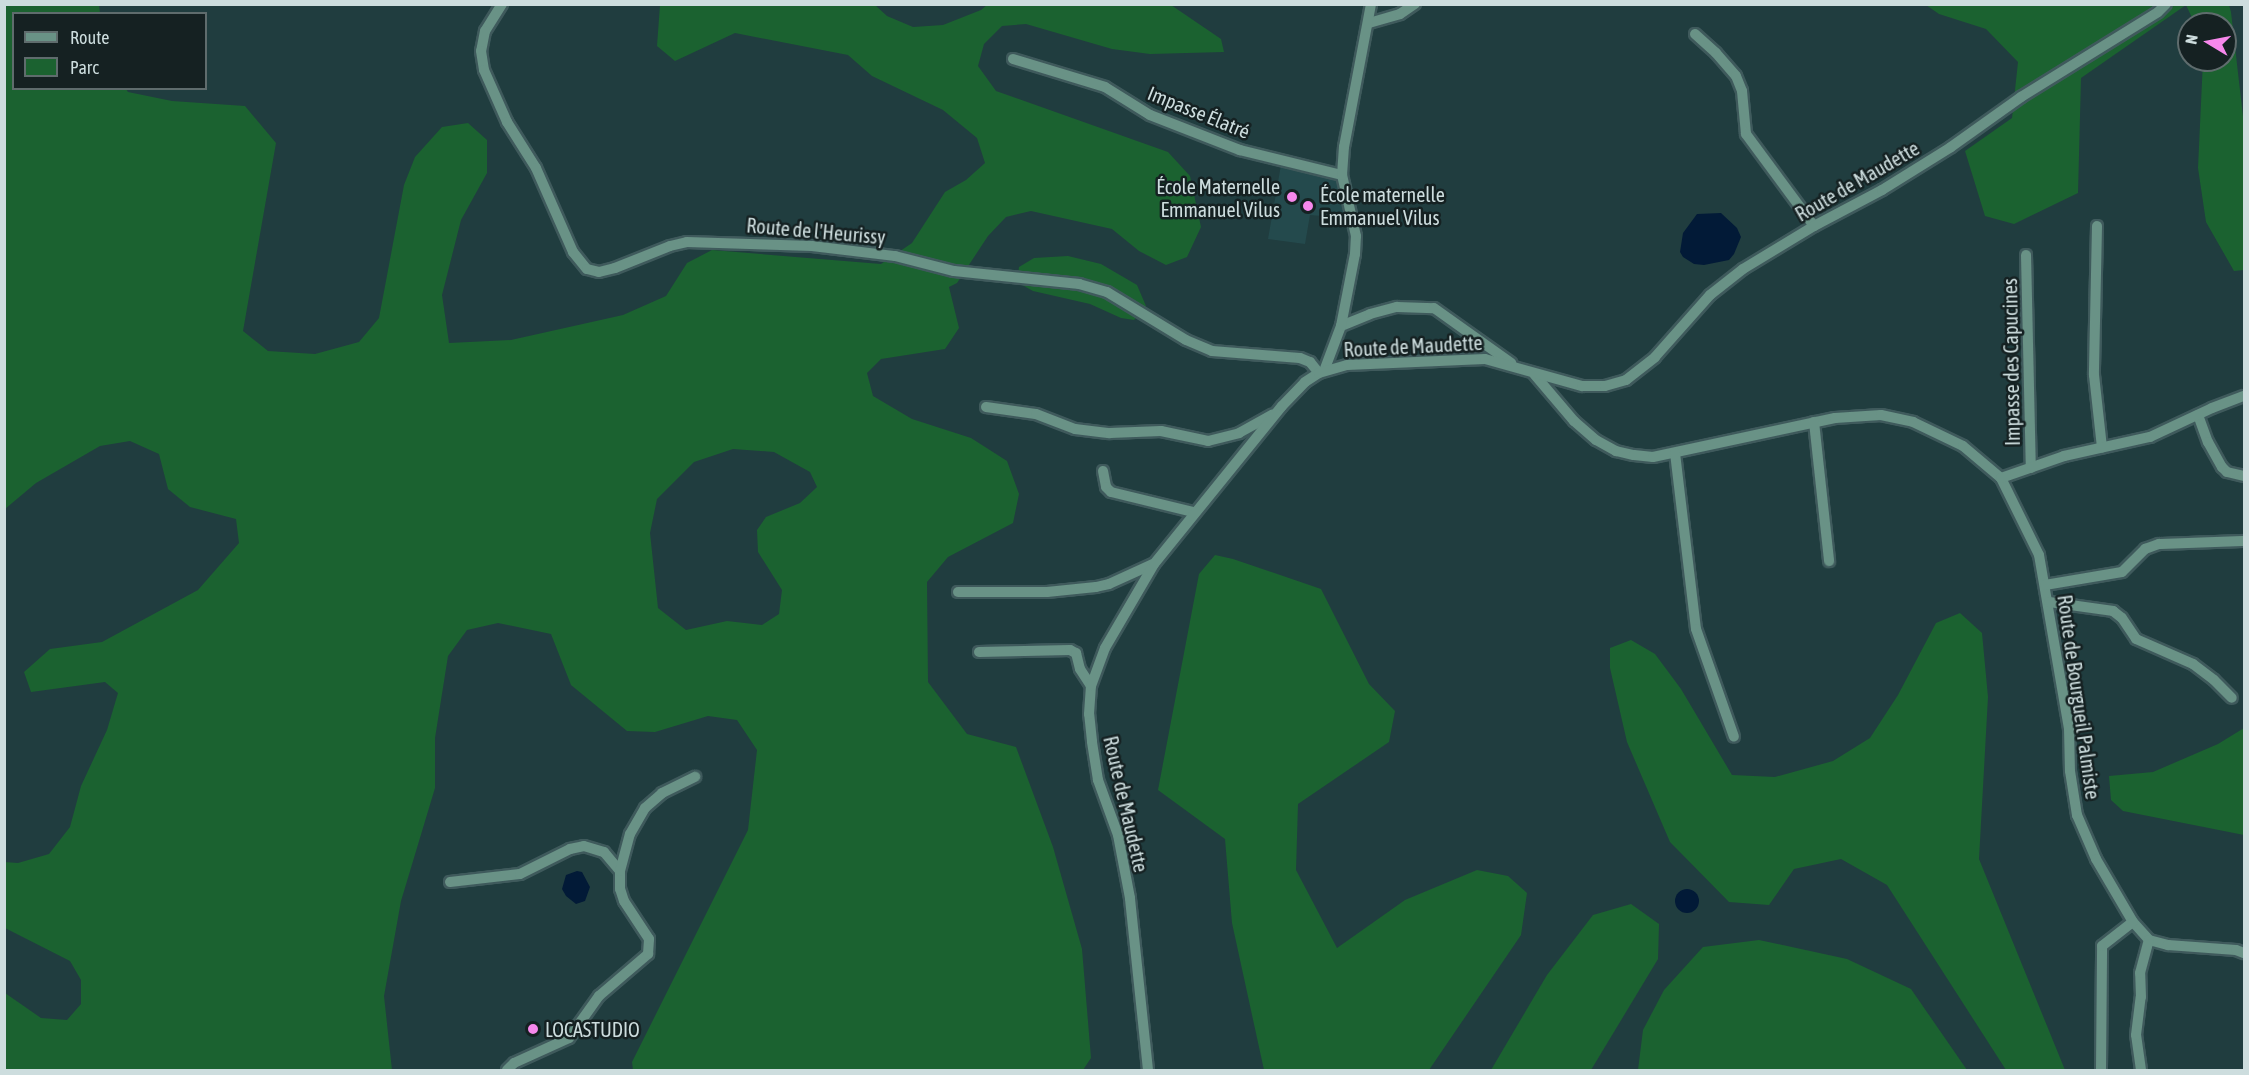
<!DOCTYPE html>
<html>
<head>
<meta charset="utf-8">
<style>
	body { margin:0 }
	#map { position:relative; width:2249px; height:1075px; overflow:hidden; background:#203d3f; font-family:"Asap Condensed",sans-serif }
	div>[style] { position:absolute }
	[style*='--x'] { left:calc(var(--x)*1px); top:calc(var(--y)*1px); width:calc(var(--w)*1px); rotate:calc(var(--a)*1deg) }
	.built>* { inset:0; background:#244a4d }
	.green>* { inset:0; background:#1b6230 }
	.water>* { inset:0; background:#021a37 }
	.round { border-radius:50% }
	.roads { filter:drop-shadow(2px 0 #3f5a5c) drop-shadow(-2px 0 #3f5a5c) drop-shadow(0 2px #3f5a5c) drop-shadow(0 -2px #3f5a5c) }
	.minor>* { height:10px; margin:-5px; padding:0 5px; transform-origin:5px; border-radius:5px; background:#699286 }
	.dots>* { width:16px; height:16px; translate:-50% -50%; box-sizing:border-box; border:3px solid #152122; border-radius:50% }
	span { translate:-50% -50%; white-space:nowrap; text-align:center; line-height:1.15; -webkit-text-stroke:5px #152122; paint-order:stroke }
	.street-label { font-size:20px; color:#cdddde }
	.poi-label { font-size:20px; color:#cdddde }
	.right { translate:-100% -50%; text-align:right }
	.left { translate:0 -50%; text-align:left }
	.frame { position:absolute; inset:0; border:6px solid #cdddde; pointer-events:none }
	.legend { position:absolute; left:12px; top:12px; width:195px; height:78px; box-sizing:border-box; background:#152122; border:2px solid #5f6c6d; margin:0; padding:8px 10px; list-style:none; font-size:18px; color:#cdddde }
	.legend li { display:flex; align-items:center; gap:12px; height:30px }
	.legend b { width:30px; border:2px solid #5f6c6d }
	.north { position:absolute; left:2177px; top:12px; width:60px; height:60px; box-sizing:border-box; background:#152122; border:2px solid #5f6c6d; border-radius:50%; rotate:280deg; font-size:16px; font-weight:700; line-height:24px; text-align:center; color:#cdddde }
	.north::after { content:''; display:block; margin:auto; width:21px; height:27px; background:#f788ec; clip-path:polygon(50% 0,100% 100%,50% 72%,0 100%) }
</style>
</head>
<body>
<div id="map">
	<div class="built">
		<i style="clip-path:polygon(1281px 165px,1338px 178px,1339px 198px,1346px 218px,1310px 215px,1305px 244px,1268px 239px)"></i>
	</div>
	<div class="green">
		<i style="clip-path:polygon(evenodd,5px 5px,99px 5px,100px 13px,14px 14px,14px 88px,126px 89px,128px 92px,172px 101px,245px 106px,276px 143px,243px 331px,268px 351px,315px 354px,359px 342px,379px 318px,404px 185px,415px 157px,442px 127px,468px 123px,487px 140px,487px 173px,461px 220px,442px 295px,449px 343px,511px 340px,623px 315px,666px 296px,687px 263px,712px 250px,881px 264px,912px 243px,945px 192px,966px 180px,985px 163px,977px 138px,943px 110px,872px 76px,848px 55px,735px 33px,675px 61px,657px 46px,660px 5px,875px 5px,887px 16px,913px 27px,943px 25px,981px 10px,987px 5px,1171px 5px,1221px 39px,1224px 52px,1150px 54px,1112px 49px,1026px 24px,1002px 26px,984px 44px,978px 66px,996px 91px,1168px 152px,1190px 176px,1201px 227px,1187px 257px,1166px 265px,1139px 251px,1112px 229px,1031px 211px,1006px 217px,988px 236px,957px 283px,949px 287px,959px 328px,945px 349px,881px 359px,867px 373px,873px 396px,912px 419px,971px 438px,1007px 461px,1019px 494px,1013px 523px,948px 557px,927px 582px,928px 682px,967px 734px,1016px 747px,1053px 847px,1082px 949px,1091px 1058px,1083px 1070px,633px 1070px,632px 1062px,748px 830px,757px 750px,737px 720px,708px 716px,655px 732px,627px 731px,571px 685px,551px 634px,498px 623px,467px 630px,448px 656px,435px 738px,435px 788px,401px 901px,384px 996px,392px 1070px,5px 1070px,5px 993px,41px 1018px,67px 1020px,81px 1004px,81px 980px,70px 961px,5px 928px,4px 862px,18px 863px,49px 854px,70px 827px,81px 786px,107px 730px,118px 693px,105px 682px,31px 692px,24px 672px,50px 649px,102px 642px,198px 590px,239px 543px,236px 519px,190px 507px,168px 489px,159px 454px,130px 441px,100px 446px,36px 483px,5px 509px,5px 5px,733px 449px,774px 452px,810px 472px,817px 487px,800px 503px,766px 517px,757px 530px,758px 552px,782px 590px,779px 614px,762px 625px,727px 621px,686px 630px,658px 608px,650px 533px,657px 499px,694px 462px,733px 449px)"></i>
		<i style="clip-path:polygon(1926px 5px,2186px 5px,2081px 78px,2078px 193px,2014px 224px,1985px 216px,1965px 151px,2012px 118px,2018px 62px,1986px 29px,1939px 14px)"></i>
		<i style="clip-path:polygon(2186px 5px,2229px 5px,2231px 12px,2244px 125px,2244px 270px,2234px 271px,2206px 222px,2198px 168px,2203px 60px,2225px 60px,2225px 24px,2195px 24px)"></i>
		<i style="clip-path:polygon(1068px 256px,1101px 264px,1137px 285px,1146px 306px,1134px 320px,1121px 318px,1090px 304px,1033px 291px,1017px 282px,1019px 267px,1034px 258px)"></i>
		<i style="clip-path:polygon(1215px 555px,1233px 559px,1321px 589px,1369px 684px,1395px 711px,1389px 742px,1298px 804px,1296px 870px,1337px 948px,1405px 900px,1477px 870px,1508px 876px,1527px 893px,1521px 935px,1429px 1070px,1264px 1070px,1232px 923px,1225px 839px,1158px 790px,1199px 574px)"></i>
		<i style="clip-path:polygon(1960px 613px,1982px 633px,1988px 697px,1979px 859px,2065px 1070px,2006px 1070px,1887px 885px,1841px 859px,1794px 869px,1769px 905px,1729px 902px,1670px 842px,1627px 742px,1610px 668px,1610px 648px,1631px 640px,1655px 654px,1681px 689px,1732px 775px,1775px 777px,1833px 761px,1870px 738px,1898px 695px,1936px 623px)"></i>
		<i style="clip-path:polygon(2244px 728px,2244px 835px,2123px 811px,2111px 800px,2109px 776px,2153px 772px,2218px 744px)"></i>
		<i style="clip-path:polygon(1631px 904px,1659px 924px,1658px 959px,1591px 1070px,1491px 1070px,1547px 975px,1593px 915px)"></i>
		<i style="clip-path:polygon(1759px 940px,1847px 959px,1911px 989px,1967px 1070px,1638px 1070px,1643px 1030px,1664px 990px,1703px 947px)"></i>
	</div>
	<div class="water">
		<i style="clip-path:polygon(1721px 213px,1737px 228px,1741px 237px,1734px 254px,1729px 260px,1704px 265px,1694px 264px,1683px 257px,1680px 252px,1683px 233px,1697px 214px)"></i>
		<i style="clip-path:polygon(577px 871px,582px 872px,590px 887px,585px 901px,576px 904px,566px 896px,562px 889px,566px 875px)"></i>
		<i class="round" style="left:1675px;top:889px;width:24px;height:24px"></i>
	</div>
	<div class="roads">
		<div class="minor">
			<i style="--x:502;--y:4;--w:32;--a:122"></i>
			<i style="--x:485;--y:31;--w:20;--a:101"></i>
			<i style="--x:481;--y:51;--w:19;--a:81"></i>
			<i style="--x:484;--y:70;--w:57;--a:66.1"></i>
			<i style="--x:507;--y:122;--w:54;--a:57.8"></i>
			<i style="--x:536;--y:168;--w:92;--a:66.2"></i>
			<i style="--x:573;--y:252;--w:22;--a:51"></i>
			<i style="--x:587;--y:269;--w:12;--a:14"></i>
			<i style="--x:599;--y:272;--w:16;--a:-14"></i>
			<i style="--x:615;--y:268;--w:59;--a:-21.8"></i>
			<i style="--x:670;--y:246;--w:17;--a:-13"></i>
			<i style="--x:687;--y:242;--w:125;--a:1.8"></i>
			<i style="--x:812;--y:246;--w:84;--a:6.9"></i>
			<i style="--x:895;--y:256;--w:61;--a:14.3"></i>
			<i style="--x:954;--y:271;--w:126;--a:5.9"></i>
			<i style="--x:1079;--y:284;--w:29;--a:16"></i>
			<i style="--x:1107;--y:292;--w:92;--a:31.3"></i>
			<i style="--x:1186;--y:340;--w:28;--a:23"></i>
			<i style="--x:1212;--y:351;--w:88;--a:4.5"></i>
			<i style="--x:1300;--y:358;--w:11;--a:22"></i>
			<i style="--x:1310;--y:362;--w:14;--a:51"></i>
			<i style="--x:1369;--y:23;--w:32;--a:-16"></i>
			<i style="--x:1400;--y:14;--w:18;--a:-34"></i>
			<i style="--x:1695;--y:34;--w:28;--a:42"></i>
			<i style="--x:1716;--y:53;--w:30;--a:49"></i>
			<i style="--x:1736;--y:76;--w:16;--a:68"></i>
			<i style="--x:1742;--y:91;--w:43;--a:84.7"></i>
			<i style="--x:1746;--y:134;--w:114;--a:53.5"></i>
			<i style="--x:1013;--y:59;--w:96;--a:16.9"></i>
			<i style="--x:1105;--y:87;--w:53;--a:31.9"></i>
			<i style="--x:1150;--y:115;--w:97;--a:21.3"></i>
			<i style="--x:1240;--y:150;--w:105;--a:13.8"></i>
			<i style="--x:2097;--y:226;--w:149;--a:91.2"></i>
			<i style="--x:2094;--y:375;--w:73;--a:83.7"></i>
			<i style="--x:2026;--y:255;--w:213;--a:88.7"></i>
			<i style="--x:1341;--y:326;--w:31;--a:-22"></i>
			<i style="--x:1370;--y:314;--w:28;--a:-15"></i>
			<i style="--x:1397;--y:307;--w:37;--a:2"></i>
			<i style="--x:1434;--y:308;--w:95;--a:35.5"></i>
			<i style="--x:1324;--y:371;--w:48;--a:-69.3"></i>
			<i style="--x:1341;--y:326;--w:73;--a:-79"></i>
			<i style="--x:1355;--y:254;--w:18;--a:-87"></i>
			<i style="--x:1356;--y:236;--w:63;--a:-102.9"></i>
			<i style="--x:1342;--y:175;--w:28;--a:-86"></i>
			<i style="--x:1344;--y:147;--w:146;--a:-79.3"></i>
			<i style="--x:1534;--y:374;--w:62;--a:49.6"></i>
			<i style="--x:1574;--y:421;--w:29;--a:41"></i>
			<i style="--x:1596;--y:440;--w:23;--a:29"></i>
			<i style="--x:1616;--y:451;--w:18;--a:13"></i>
			<i style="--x:1634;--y:455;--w:19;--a:6"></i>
			<i style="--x:1653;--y:457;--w:186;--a:-12.1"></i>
			<i style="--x:1835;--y:418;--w:46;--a:-3.7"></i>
			<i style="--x:1881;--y:415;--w:33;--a:12"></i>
			<i style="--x:1913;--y:422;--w:55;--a:25.6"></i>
			<i style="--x:1963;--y:446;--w:50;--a:40.1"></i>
			<i style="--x:2001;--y:478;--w:86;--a:63.7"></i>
			<i style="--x:2039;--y:555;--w:176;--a:80.2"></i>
			<i style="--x:2069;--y:728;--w:43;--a:88.7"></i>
			<i style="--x:2070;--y:771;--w:45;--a:81"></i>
			<i style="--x:2077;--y:815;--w:48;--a:66.6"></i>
			<i style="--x:2096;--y:859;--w:73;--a:59.6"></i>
			<i style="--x:2133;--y:922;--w:24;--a:48"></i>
			<i style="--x:2149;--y:940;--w:20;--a:15"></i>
			<i style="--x:2168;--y:945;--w:68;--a:4.2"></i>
			<i style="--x:2236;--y:950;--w:9;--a:21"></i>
			<i style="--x:986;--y:407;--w:50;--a:8"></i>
			<i style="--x:1036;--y:414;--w:42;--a:21"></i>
			<i style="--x:1075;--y:429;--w:35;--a:7"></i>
			<i style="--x:1110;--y:433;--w:51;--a:-2.2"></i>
			<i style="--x:1161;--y:431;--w:48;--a:12"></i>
			<i style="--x:1208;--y:441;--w:32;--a:-14"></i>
			<i style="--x:1239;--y:433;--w:38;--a:-29"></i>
			<i style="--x:2198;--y:415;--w:29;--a:70"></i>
			<i style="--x:2208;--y:442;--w:29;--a:61"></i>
			<i style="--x:2222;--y:467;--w:7;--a:45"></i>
			<i style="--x:2227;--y:472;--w:17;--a:13"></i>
			<i style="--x:1814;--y:422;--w:140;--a:83.8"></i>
			<i style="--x:1675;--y:453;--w:177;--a:83.2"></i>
			<i style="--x:1696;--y:629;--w:114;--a:70.6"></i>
			<i style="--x:1103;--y:471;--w:16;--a:79"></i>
			<i style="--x:1106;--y:487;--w:7;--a:45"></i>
			<i style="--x:1111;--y:492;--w:84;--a:13.7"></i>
			<i style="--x:2001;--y:478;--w:67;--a:-19.2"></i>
			<i style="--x:2064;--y:456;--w:88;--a:-12.5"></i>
			<i style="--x:2150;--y:437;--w:68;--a:-25.1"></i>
			<i style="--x:2212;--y:408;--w:34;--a:-21"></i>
			<i style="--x:2045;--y:585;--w:78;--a:-9.6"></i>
			<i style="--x:2122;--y:572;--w:33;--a:-45"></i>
			<i style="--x:2145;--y:549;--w:15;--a:-20"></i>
			<i style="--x:2159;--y:544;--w:85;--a:-2"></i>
			<i style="--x:958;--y:592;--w:89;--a:0"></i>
			<i style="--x:1047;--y:592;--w:49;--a:-5.8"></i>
			<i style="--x:1096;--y:587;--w:13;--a:-13"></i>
			<i style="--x:1109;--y:584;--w:48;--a:-24.4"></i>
			<i style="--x:2049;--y:602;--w:65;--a:8"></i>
			<i style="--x:2113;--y:611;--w:11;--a:38"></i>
			<i style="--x:2122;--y:618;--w:25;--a:56"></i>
			<i style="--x:2136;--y:639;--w:62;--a:23.7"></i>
			<i style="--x:2193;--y:664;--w:26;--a:37"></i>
			<i style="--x:2214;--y:680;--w:25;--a:45"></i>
			<i style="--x:979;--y:652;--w:91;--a:-1.3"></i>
			<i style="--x:1070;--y:650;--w:7;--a:27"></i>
			<i style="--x:1076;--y:653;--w:16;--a:76"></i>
			<i style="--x:1080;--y:669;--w:20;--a:57"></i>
			<i style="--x:450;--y:882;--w:70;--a:-6.5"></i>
			<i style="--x:520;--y:874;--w:56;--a:-26.6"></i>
			<i style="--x:570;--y:849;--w:14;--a:-12"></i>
			<i style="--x:584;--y:846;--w:21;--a:17"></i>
			<i style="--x:604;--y:852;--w:25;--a:50"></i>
			<i style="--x:507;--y:1070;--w:10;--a:-45"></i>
			<i style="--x:514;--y:1063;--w:60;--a:-24.4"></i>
			<i style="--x:569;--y:1038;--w:52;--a:-54.5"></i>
			<i style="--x:599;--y:996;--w:65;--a:-40.6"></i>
			<i style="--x:648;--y:954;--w:15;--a:-86"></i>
			<i style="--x:649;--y:939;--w:45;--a:-123.3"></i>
			<i style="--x:624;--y:901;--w:13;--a:-108"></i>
			<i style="--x:620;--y:889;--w:18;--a:-90"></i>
			<i style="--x:620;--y:871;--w:38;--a:-75"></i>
			<i style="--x:630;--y:834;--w:30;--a:-60"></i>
			<i style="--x:645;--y:808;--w:23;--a:-41"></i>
			<i style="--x:662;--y:793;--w:37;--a:-26"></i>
			<i style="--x:1148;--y:1070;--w:173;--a:-96"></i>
			<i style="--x:1130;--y:898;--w:64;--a:-100.8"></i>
			<i style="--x:1118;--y:835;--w:59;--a:-110"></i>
			<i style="--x:1098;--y:780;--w:39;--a:-99"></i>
			<i style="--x:1092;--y:741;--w:27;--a:-96"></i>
			<i style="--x:1089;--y:714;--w:28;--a:-86"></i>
			<i style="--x:1091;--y:686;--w:40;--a:-69.8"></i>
			<i style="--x:1105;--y:648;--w:97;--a:-59.7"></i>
			<i style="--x:1154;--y:564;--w:203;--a:-51"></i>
			<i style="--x:1282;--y:406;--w:33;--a:-46"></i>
			<i style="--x:1305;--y:382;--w:17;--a:-33"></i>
			<i style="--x:1319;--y:373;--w:29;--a:-16"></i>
			<i style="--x:1347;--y:365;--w:138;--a:-2.5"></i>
			<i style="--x:1485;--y:359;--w:101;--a:15.6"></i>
			<i style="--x:1582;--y:386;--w:23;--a:0"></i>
			<i style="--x:1605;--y:386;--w:22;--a:-16"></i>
			<i style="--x:1626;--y:380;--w:37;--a:-38"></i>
			<i style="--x:1655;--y:357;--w:83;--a:-48.4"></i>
			<i style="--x:1710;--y:295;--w:42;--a:-38.2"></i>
			<i style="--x:1743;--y:269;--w:83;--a:-31.2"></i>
			<i style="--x:1814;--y:226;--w:77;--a:-27.9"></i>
			<i style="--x:1882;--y:190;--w:81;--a:-31.9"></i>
			<i style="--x:1951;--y:147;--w:86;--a:-35.5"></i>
			<i style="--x:2021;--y:97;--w:161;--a:-31.8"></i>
			<i style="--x:2158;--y:12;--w:11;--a:-45"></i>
			<i style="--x:2101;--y:1070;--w:124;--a:-89.5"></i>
			<i style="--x:2102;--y:946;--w:39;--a:-38"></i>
			<i style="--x:2141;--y:1070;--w:35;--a:-98"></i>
			<i style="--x:2136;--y:1035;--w:38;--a:-83"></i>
			<i style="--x:2141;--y:997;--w:24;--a:-92"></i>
			<i style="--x:2140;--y:973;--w:34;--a:-75"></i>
		</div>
	</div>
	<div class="dots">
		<i style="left:1292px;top:197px;background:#f788ec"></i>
		<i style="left:1308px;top:206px;background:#f788ec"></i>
		<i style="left:533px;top:1029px;background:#f788ec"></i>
	</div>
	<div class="street-label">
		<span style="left:1199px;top:112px;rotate:22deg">Impasse Élatré</span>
		<span style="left:1857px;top:181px;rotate:-30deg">Route de Maudette</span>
		<span style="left:816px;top:231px;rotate:5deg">Route de l'Heurissy</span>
		<span style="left:1413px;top:346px;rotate:-3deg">Route de Maudette</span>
		<span style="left:2011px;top:362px;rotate:-91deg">Impasse des Capucines</span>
		<span style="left:2079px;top:697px;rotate:82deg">Route de Bourgueil Palmiste</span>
		<span style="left:1126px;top:804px;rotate:77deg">Route de Maudette</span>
	</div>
	<div class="poi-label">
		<span class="right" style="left:1280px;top:198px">École Maternelle<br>Emmanuel Vilus</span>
		<span class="left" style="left:1320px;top:206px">École maternelle<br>Emmanuel Vilus</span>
		<span class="left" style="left:545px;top:1029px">LOCASTUDIO</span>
	</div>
	<div class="frame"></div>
	<ul class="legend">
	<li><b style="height:8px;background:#699286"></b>Route</li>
	<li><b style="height:16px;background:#1b6230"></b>Parc</li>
	</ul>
	<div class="north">N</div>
</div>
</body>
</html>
